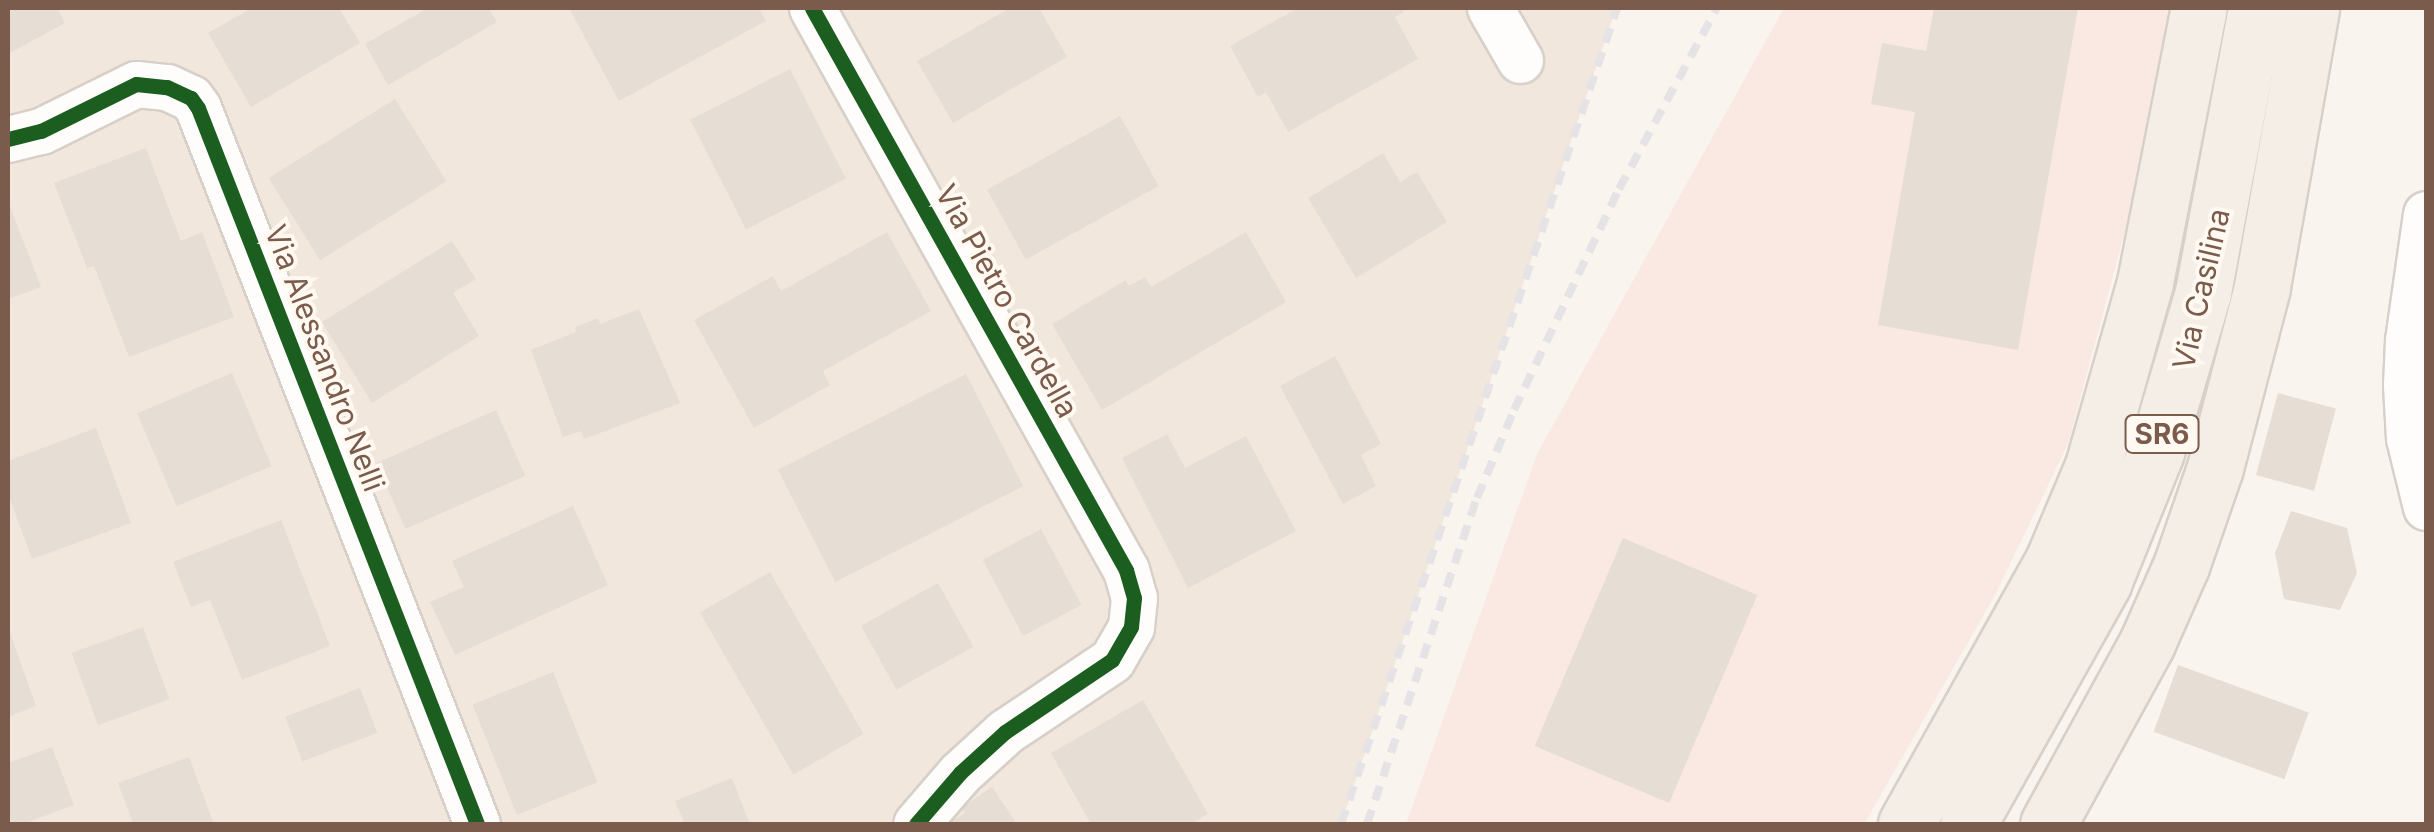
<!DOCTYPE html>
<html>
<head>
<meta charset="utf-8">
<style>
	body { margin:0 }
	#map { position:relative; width:2434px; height:832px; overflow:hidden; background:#f9f4ee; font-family:Inter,sans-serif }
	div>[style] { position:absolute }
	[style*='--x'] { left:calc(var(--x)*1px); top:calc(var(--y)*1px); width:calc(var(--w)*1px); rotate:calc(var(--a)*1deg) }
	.residential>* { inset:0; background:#f2e7dc }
	.commercial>* { inset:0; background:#f9e9e2 }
	.building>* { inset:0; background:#e6ddd5; transform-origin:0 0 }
	.roads { filter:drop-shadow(2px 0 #d7d0c9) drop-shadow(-2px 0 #d7d0c9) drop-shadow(0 2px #d7d0c9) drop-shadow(0 -2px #d7d0c9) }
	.minor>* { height:45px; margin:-22.5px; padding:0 22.5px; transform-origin:22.5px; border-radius:22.5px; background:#fefdfc }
	.major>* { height:55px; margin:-27.5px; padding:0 27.5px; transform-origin:27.5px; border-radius:27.5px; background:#f4eee6 }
	.rail>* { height:8px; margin-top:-4px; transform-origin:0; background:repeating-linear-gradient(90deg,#e6e3e6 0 15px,transparent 0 25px) }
	.cycleway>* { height:15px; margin:-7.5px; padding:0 7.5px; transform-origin:7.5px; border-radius:7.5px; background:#1b5e20 }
	span { translate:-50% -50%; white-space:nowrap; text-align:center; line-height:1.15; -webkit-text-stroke:8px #fff9f2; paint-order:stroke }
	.shield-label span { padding:2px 8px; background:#fff9f2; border:2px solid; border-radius:8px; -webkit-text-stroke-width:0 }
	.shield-label { font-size:28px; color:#7b5b4b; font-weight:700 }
	.street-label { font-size:30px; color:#7b5b4b }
	.frame { position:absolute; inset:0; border:10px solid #7b5b4b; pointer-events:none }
</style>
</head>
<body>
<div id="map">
	<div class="residential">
		<i style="clip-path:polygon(8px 8px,1616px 8px,1341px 824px,8px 824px)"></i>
	</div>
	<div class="commercial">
		<i style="clip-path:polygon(1784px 8px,2177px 8px,2170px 63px,2068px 444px,1995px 595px,1864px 824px,1406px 824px,1537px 454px)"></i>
	</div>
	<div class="building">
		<i style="clip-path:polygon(8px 8px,57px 8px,65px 23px,8px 54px)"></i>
		<i style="clip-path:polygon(252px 8px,339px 8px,360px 43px,251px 107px,208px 33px)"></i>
		<i style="clip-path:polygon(428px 8px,488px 8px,497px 22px,388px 85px,365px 44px)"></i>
		<i style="clip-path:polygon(569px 8px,759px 8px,766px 21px,619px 101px)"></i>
		<i style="clip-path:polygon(1010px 8px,1039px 8px,1067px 57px,953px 123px,917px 61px)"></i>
		<i style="clip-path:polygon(1298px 8px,1402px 8px,1404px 12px,1395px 17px,1418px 59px,1288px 132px,1266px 92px,1258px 97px,1230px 46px)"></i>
		<i style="clip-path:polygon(1934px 8px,2078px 8px,2018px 350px,1878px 325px,1915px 112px,1871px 104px,1882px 43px,1926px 51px)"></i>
		<i style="left:790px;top:69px;width:123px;height:112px;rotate:63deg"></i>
		<i style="left:395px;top:99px;width:97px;height:149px;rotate:58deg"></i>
		<i style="left:1120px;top:116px;width:80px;height:152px;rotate:61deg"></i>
		<i style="clip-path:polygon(146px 148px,181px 241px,202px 232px,234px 317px,129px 357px,94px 266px,87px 268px,54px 183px)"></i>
		<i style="clip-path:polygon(1383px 153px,1400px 182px,1417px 172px,1447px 222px,1356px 278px,1308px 198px)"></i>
		<i style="clip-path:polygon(8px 201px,41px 287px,8px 299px)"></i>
		<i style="clip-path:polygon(887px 232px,931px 311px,823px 371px,830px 385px,754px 428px,694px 320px,773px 276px,781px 291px)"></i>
		<i style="clip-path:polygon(1246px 232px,1286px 302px,1102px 410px,1052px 324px,1126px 280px,1129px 286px,1145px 277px,1151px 287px)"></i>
		<i style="clip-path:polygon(452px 241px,476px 279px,453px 293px,479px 336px,372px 403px,322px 322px)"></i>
		<i style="clip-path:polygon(639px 309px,680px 403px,584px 439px,581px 431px,563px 437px,531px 350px,576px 332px,575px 327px,598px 318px,600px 324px)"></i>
		<i style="clip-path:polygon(1335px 356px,1381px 444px,1361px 455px,1376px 486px,1343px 504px,1280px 386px)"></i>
		<i style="left:232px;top:373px;width:101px;height:103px;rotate:67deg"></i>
		<i style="left:966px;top:374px;width:126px;height:211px;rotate:63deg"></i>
		<i style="left:2278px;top:393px;width:60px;height:85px;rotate:15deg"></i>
		<i style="left:496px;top:410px;width:72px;height:131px;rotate:66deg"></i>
		<i style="clip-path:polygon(96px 428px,131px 523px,32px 559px,8px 494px,8px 461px)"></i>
		<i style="clip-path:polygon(1167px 434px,1185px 468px,1246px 436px,1296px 531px,1188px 588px,1122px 458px)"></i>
		<i style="clip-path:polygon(573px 506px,608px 585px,455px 655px,430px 602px,464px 587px,452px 561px)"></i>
		<i style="clip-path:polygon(2291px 511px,2347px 528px,2357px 573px,2340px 610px,2284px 599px,2275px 553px)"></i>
		<i style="clip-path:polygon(281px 520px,330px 646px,242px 680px,210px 600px,191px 607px,173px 562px)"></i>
		<i style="left:1041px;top:529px;width:86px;height:66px;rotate:62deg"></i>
		<i style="left:1623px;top:538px;width:146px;height:226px;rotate:23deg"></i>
		<i style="left:770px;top:572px;width:187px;height:81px;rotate:60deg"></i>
		<i style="left:938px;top:583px;width:73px;height:88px;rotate:61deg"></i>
		<i style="clip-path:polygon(8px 627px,36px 706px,8px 717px)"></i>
		<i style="left:143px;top:627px;width:77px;height:76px;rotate:70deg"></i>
		<i style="left:2178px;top:665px;width:139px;height:71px;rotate:20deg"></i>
		<i style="left:553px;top:672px;width:119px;height:87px;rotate:68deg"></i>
		<i style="left:360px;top:688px;width:48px;height:80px;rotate:69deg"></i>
		<i style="clip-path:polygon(1143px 700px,1208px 814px,1190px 824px,1091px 824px,1051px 753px)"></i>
		<i style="clip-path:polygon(52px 747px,74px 805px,23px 824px,8px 824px,8px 763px)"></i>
		<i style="clip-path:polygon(189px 757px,214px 824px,133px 824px,118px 783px)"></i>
		<i style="clip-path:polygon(732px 778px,750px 824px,685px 824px,675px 801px)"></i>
		<i style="clip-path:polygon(992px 787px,1017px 824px,947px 824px,965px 813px,961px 808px)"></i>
	</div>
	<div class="roads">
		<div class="minor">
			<i style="--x:812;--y:8;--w:644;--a:60.81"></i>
			<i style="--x:1126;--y:570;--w:29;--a:74"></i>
			<i style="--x:1134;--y:598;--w:29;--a:96"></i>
			<i style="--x:1131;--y:627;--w:38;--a:120"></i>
			<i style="--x:1112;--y:660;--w:129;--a:146.1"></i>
			<i style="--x:1005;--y:732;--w:61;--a:137.7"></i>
			<i style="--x:960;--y:773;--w:67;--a:130.8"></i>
			<i style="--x:1490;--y:8;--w:60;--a:60"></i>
			<i style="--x:8;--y:139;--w:34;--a:-14"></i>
			<i style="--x:41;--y:131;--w:106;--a:-26.3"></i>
			<i style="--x:136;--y:84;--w:31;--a:6"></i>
			<i style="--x:167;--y:87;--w:26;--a:25"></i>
			<i style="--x:191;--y:98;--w:12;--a:55"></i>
			<i style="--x:198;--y:108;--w:768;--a:68.71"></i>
			<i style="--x:2426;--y:214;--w:127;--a:98.1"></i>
			<i style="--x:2408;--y:340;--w:45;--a:92.5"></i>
			<i style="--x:2406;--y:385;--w:53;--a:86.8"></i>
			<i style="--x:2409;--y:438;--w:71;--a:76.2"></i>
		</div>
		<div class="major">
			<i style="--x:1906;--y:824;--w:301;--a:-60.8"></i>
			<i style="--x:2053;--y:561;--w:103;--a:-67.2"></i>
			<i style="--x:2093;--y:466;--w:191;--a:-74.2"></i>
			<i style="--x:2145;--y:282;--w:279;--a:-78.9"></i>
			<i style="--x:1968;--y:824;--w:276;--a:-60.7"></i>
			<i style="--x:2103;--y:583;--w:141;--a:-68"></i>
			<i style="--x:2156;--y:452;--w:167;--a:-73.6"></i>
			<i style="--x:2203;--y:292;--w:289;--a:-79.4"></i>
			<i style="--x:2048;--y:824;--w:206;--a:-61.3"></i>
			<i style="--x:2147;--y:643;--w:84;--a:-66.2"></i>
			<i style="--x:2181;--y:566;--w:104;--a:-70.9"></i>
			<i style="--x:2215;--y:468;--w:187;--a:-75.4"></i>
			<i style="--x:2262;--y:287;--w:283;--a:-80"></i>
		</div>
	</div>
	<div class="rail">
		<i style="--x:1341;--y:824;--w:861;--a:-71.31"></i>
		<i style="--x:1367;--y:824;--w:344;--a:-71.4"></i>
		<i style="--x:1477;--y:498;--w:95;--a:-67.2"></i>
		<i style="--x:1514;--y:410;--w:245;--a:-64.6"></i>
		<i style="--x:1619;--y:189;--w:206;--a:-61.6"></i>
	</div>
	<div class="cycleway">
		<i style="--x:812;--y:8;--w:644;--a:60.81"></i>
		<i style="--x:1126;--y:570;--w:29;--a:74"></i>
		<i style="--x:1134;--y:598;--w:29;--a:96"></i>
		<i style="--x:1131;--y:627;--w:38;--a:120"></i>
		<i style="--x:1112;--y:660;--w:129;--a:146.1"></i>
		<i style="--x:1005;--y:732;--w:61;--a:137.7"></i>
		<i style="--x:960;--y:773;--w:67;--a:130.8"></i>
		<i style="--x:8;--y:139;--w:34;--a:-14"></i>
		<i style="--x:41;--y:131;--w:106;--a:-26.3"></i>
		<i style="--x:136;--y:84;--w:31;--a:6"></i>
		<i style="--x:167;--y:87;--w:26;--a:25"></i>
		<i style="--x:191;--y:98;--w:12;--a:55"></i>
		<i style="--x:198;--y:108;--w:768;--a:68.71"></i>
	</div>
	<div class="shield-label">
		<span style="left:2162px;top:434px">SR6</span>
	</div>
	<div class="street-label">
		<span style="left:2201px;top:289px;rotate:-77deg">Via Casilina</span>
		<span style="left:1007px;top:301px;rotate:61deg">Via Pietro Cardella</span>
		<span style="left:325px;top:358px;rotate:69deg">Via Alessandro Nelli</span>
	</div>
	<div class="frame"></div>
</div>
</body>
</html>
